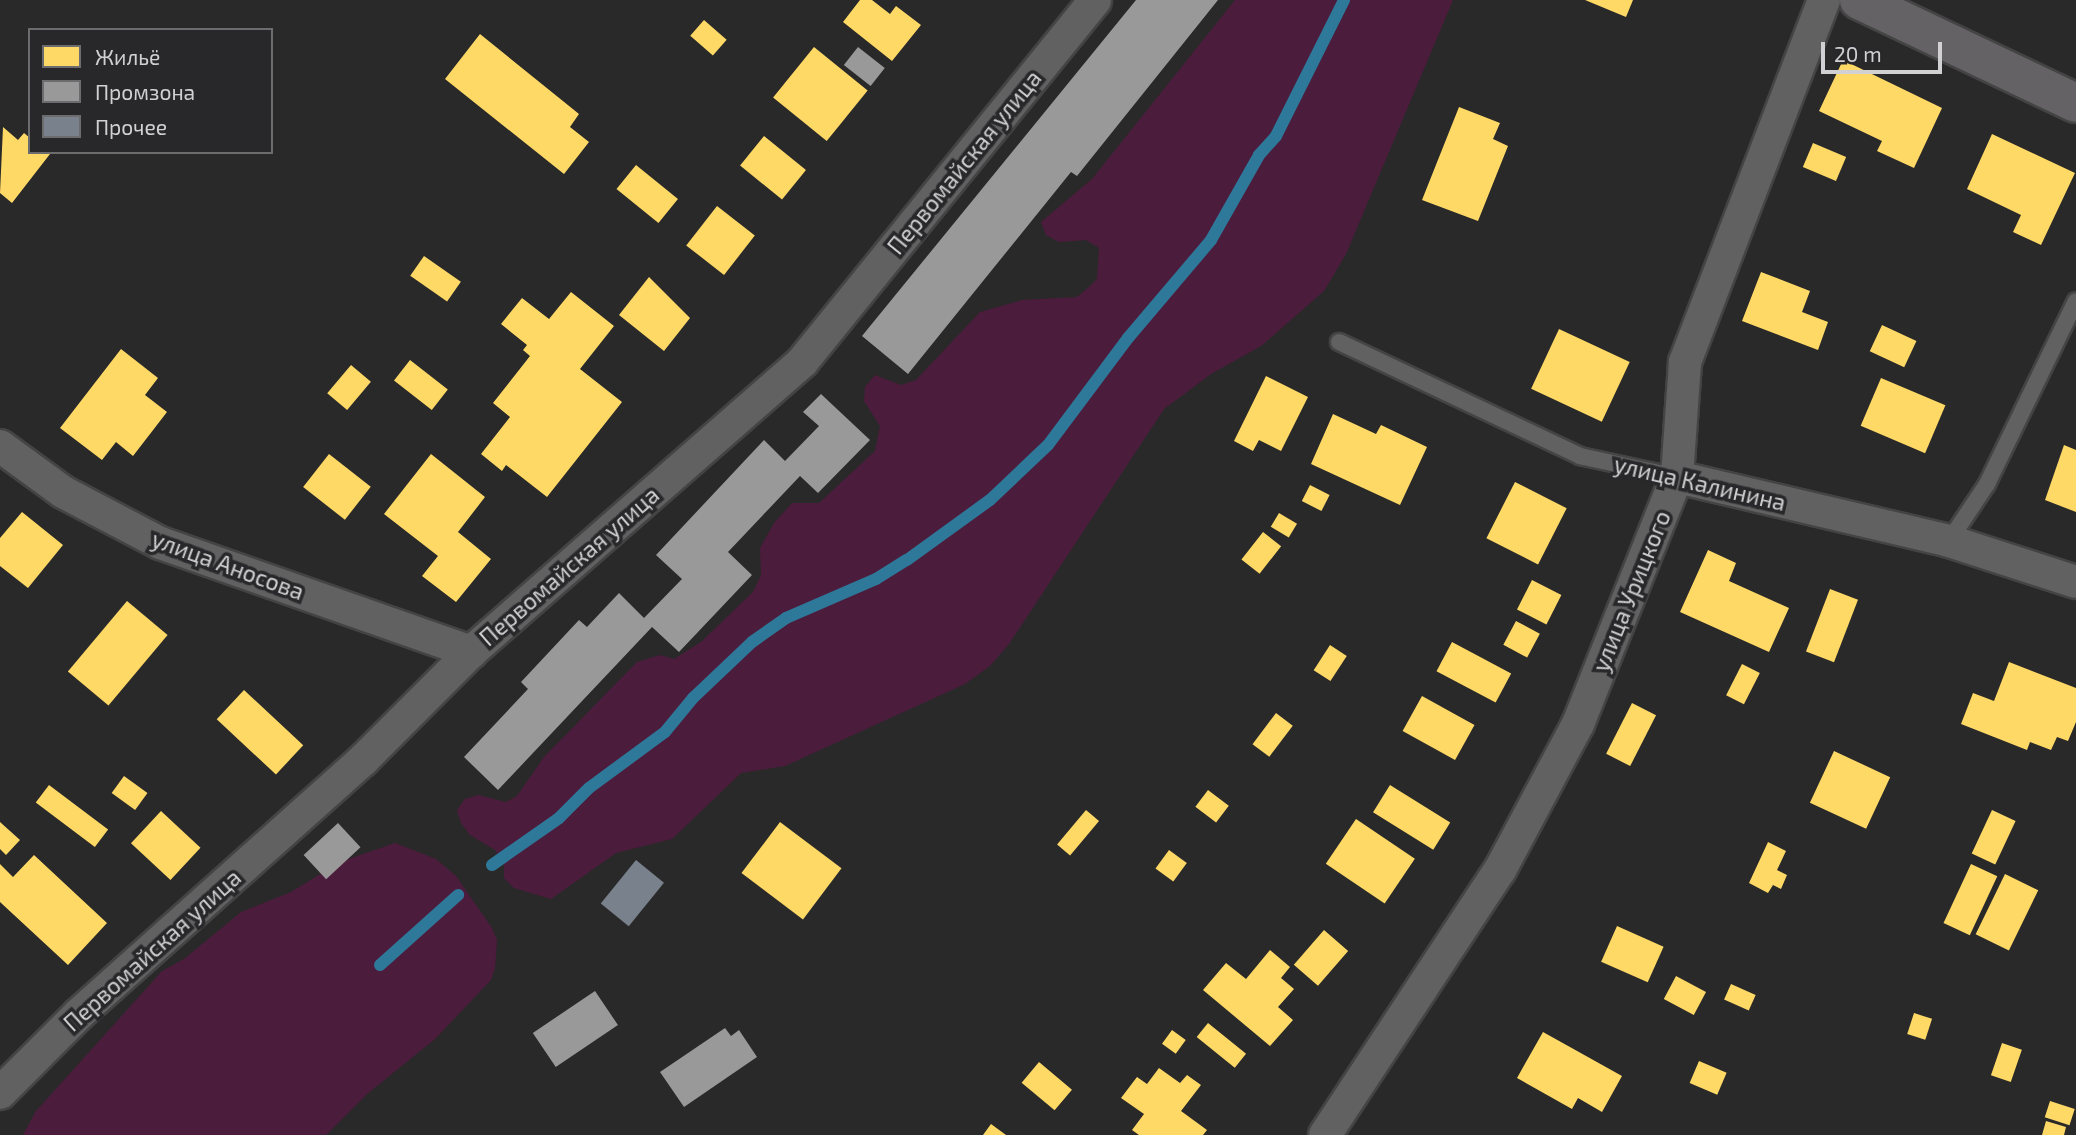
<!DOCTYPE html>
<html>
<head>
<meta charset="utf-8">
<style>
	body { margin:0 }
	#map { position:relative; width:2076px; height:1135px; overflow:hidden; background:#292929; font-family:"Exo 2",sans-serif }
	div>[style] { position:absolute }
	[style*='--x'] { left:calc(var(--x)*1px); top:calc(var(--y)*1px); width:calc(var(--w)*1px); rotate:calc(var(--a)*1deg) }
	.green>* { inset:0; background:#4c1c3d }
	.homes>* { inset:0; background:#ffd966; transform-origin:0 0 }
	.industry>* { inset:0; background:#999; transform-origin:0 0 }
	.stream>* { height:12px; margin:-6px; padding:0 6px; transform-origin:6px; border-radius:6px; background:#2e7899 }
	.building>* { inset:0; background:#79818d; transform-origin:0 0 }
	.roads { filter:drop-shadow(2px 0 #444) drop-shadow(-2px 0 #444) drop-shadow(0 2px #444) drop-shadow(0 -2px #444) }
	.service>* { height:16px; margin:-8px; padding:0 8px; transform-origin:8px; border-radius:8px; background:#616162 }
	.minor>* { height:32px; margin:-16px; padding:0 16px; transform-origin:16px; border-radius:16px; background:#616162 }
	.secondary>* { height:38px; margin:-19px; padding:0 19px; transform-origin:19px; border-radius:19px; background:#646265 }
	span { translate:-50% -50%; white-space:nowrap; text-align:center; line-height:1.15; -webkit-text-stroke:7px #28282a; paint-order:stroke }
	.street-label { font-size:23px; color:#d1d1d3 }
	.legend { position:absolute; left:28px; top:28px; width:245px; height:126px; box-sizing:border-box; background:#28282a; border:2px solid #6c6c6e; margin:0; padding:9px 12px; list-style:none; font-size:21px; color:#d1d1d3 }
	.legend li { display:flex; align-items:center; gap:14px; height:35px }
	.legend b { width:35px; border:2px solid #6c6c6e }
	.scale { position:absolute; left:1821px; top:42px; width:121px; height:32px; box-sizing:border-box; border:4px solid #d1d1d3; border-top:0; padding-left:9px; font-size:21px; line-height:24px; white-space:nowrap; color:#d1d1d3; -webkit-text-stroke:5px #28282a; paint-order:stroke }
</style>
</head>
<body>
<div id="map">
	<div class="green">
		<i style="clip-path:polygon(1235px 0,1453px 0,1346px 254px,1324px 291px,1261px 346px,1211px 374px,1164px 409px,1009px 644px,990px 666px,965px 684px,785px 766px,741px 773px,672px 839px,616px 853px,551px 899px,514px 888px,504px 878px,504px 863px,495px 850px,470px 835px,461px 823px,457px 810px,465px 799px,478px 795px,506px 802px,517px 796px,544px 757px,637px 662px,660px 655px,674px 659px,701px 642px,753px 592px,761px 575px,760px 548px,774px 523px,792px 503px,819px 503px,875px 451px,880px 426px,864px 401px,865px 387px,875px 375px,901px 385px,916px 380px,980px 312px,1022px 300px,1077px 297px,1088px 288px,1097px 279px,1099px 248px,1086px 240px,1059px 242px,1046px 235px,1041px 222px,1092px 179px)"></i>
		<i style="clip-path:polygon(395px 843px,436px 859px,456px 876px,492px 928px,497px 940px,495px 968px,491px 980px,435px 1039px,367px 1094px,326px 1135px,23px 1135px,36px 1111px,162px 971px,184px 959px,241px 912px,291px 892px,340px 862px)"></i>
	</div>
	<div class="homes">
		<i style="clip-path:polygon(860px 0,872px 0,890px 14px,896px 6px,921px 25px,892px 61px,843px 22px)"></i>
		<i style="clip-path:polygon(1585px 0,1633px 0,1626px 17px)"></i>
		<i style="left:704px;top:20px;width:30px;height:21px;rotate:41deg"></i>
		<i style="clip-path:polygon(480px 34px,579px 114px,570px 127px,589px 142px,564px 174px,445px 79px)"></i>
		<i style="left:814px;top:47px;width:69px;height:65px;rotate:39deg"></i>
		<i style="clip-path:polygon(1843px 60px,1942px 108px,1914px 168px,1877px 151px,1882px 141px,1819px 111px)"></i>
		<i style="clip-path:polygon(1459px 107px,1500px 123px,1493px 139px,1508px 146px,1478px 221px,1422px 200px)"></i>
		<i style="clip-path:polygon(3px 127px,18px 140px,24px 133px,30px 138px,30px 152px,50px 154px,12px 203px,0 193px)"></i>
		<i style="clip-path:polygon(1992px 134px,2075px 173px,2041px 245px,2013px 232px,2021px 215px,1967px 189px)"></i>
		<i style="left:764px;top:136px;width:54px;height:38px;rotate:39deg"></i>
		<i style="left:1813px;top:143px;width:36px;height:26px;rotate:23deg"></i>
		<i style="left:636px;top:165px;width:54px;height:31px;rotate:39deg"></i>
		<i style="left:717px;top:206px;width:48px;height:50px;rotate:38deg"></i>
		<i style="left:424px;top:256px;width:45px;height:24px;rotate:35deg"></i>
		<i style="clip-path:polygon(1761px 272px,1810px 291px,1802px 312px,1828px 322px,1818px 350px,1742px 321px)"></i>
		<i style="clip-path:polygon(649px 277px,690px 318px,664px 351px,619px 315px)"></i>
		<i style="clip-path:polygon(571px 292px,614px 326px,580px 369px,622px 402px,547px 497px,506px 465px,502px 471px,481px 454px,510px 417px,493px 403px,530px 356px,523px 350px,527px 345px,501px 324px,522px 298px,549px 319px)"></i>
		<i style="left:1882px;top:325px;width:38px;height:29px;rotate:25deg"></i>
		<i style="left:1559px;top:329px;width:78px;height:66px;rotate:25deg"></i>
		<i style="clip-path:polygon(121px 349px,158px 378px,145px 395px,167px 412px,133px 456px,116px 442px,102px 460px,60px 428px)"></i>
		<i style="left:410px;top:360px;width:48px;height:26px;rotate:38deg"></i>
		<i style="left:351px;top:365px;width:26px;height:37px;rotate:40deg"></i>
		<i style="clip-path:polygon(1266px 376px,1308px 397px,1281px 451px,1259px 440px,1253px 451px,1234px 441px)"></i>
		<i style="left:1881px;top:378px;width:70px;height:52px;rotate:23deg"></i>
		<i style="clip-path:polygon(1333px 414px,1376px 434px,1381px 425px,1427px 447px,1400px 505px,1311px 464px)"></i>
		<i style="clip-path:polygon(2064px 445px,2076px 450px,2076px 512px,2045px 500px)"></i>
		<i style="left:329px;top:454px;width:53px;height:42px;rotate:38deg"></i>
		<i style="clip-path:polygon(431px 454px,485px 497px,458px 532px,491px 559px,456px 602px,422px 576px,438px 556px,384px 514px)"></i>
		<i style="left:1515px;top:482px;width:58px;height:63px;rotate:27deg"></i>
		<i style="left:1310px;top:485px;width:22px;height:18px;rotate:27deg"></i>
		<i style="clip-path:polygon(22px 512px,63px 545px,28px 588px,0 566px,0 538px)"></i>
		<i style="left:1279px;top:513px;width:21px;height:16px;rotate:31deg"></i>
		<i style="left:1263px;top:532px;width:23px;height:35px;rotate:38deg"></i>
		<i style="clip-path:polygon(1708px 550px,1736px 563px,1729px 581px,1789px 608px,1769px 652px,1680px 612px)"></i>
		<i style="left:1532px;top:580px;width:33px;height:33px;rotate:27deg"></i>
		<i style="left:1830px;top:589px;width:30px;height:67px;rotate:21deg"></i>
		<i style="left:127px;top:601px;width:53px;height:92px;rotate:40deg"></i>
		<i style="left:1516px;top:621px;width:27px;height:27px;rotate:28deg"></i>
		<i style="left:1452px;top:642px;width:67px;height:33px;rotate:28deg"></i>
		<i style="left:1330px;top:645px;width:20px;height:30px;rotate:33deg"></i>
		<i style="clip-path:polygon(2009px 662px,2076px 688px,2076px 722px,2068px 741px,2057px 737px,2051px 750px,2030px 742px,2027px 750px,1961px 724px,1973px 693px,1994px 701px)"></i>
		<i style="left:1742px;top:664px;width:20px;height:35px;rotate:27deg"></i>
		<i style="left:244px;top:690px;width:81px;height:40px;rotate:43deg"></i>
		<i style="left:1422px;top:696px;width:60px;height:40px;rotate:29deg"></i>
		<i style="left:1632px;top:703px;width:27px;height:57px;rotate:27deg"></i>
		<i style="left:1276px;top:713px;width:21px;height:39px;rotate:37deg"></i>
		<i style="left:1834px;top:751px;width:62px;height:57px;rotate:25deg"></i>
		<i style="left:124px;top:776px;width:29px;height:21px;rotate:36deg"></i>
		<i style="left:49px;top:785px;width:74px;height:22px;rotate:37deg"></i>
		<i style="left:1390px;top:785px;width:71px;height:32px;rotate:32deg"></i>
		<i style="left:1208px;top:790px;width:26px;height:21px;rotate:37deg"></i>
		<i style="left:1086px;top:810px;width:17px;height:45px;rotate:40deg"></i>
		<i style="left:1992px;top:810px;width:26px;height:48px;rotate:25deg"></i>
		<i style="left:161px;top:811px;width:54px;height:44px;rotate:43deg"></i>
		<i style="left:1356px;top:819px;width:71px;height:54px;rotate:34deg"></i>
		<i style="clip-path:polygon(0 822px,20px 840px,6px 855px,0 849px)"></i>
		<i style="left:780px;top:822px;width:77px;height:64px;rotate:37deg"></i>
		<i style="clip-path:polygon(1768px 842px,1786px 851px,1777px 870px,1787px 875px,1781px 889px,1773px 885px,1768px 893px,1749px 883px)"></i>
		<i style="left:1169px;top:850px;width:22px;height:23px;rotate:36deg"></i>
		<i style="clip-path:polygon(34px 855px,107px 923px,68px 965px,0 902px,0 864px,13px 877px)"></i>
		<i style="left:1971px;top:864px;width:29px;height:65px;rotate:25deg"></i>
		<i style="left:2005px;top:874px;width:37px;height:67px;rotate:26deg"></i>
		<i style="left:1617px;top:926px;width:51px;height:39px;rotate:24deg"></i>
		<i style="left:1324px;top:930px;width:32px;height:46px;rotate:41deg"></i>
		<i style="clip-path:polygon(1270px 950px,1290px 967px,1281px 978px,1294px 989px,1278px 1007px,1293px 1020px,1270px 1046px,1203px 990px,1226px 963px,1246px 979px)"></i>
		<i style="left:1676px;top:976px;width:34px;height:26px;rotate:28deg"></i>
		<i style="left:1731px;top:984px;width:27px;height:17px;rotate:24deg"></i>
		<i style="left:1914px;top:1013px;width:19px;height:22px;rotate:18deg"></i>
		<i style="left:1208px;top:1023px;width:49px;height:18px;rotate:39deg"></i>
		<i style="left:1172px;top:1030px;width:17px;height:17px;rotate:36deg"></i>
		<i style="clip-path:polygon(1543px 1032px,1622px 1076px,1602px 1112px,1578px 1098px,1572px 1109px,1517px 1078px)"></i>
		<i style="left:2002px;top:1043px;width:21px;height:34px;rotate:19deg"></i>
		<i style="left:1699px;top:1061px;width:30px;height:24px;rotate:23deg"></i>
		<i style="left:1039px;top:1062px;width:43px;height:27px;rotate:40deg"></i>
		<i style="clip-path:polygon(1159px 1068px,1180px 1083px,1187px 1075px,1201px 1085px,1181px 1111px,1207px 1130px,1203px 1135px,1139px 1135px,1132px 1130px,1144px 1114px,1121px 1098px,1137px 1077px,1147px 1084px)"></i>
		<i style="left:2050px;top:1101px;width:26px;height:17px;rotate:18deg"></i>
		<i style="clip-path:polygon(2046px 1121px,2066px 1127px,2064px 1135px,2042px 1135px)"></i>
		<i style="clip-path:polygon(991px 1124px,1006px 1135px,983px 1135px)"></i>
	</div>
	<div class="industry">
		<i style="clip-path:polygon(1136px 0,1218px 0,1077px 176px,1071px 172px,908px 374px,862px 336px)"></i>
		<i style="left:858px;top:47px;width:34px;height:23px;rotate:38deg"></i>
		<i style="clip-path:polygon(821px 394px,870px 440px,818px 493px,800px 476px,728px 552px,752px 575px,679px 652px,652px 627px,498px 790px,464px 757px,528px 689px,521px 682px,579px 620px,587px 627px,619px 593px,644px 618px,682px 579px,656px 555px,764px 440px,785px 461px,819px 426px,803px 412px)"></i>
		<i style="left:338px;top:823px;width:33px;height:47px;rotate:47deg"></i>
		<i style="left:595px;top:991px;width:41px;height:75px;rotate:56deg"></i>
		<i style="clip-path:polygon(725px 1028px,731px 1036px,739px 1030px,757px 1057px,684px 1107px,660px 1072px)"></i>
	</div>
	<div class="stream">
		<i style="--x:492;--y:865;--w:82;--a:-35"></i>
		<i style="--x:559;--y:818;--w:42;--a:-45"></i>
		<i style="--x:589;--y:788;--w:94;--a:-36.4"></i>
		<i style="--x:665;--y:732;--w:44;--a:-50.5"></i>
		<i style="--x:693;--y:698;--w:81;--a:-43.5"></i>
		<i style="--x:752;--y:642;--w:42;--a:-35.2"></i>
		<i style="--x:786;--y:618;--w:98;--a:-23.4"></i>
		<i style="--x:876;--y:579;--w:36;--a:-32"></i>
		<i style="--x:907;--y:560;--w:102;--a:-35.9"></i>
		<i style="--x:990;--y:500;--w:80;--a:-43.5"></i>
		<i style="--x:1048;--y:445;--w:134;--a:-53.2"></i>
		<i style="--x:1128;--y:338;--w:128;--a:-49.7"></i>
		<i style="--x:1211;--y:240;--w:98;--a:-60.5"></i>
		<i style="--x:1259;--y:155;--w:25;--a:-48"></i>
		<i style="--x:1276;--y:136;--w:152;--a:-63.4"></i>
		<i style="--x:380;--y:965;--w:105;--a:-41.9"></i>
	</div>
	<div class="building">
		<i style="left:636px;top:860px;width:36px;height:56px;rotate:39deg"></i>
	</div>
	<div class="roads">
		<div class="service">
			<i style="--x:1339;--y:342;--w:267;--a:25.3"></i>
			<i style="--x:1580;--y:456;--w:99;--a:12.2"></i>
			<i style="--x:1949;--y:541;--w:69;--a:-56.3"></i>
			<i style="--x:1987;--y:484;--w:203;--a:-64.1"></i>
		</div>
		<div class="minor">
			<i style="--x:0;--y:446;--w:78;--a:36.1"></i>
			<i style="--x:63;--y:492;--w:110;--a:27.7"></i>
			<i style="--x:160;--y:543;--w:330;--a:19.3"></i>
			<i style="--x:1677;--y:477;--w:279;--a:13.2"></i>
			<i style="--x:1949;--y:541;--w:133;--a:17.9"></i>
			<i style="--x:0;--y:1093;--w:112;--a:-45"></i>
			<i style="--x:79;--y:1014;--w:381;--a:-41.8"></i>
			<i style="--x:363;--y:760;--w:153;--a:-45"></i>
			<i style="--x:471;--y:652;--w:441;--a:-41.2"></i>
			<i style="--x:803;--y:361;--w:464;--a:-51"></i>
			<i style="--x:1325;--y:1135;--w:318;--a:-56.6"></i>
			<i style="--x:1500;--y:870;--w:166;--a:-61.9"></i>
			<i style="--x:1578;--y:724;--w:266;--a:-68.2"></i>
			<i style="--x:1677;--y:477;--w:115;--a:-86"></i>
			<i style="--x:1685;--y:362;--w:388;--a:-69"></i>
		</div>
		<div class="secondary">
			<i style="--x:1859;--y:0;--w:240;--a:25.4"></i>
		</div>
	</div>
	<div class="street-label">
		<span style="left:964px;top:162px;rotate:-51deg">Первомайская улица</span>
		<span style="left:1700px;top:483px;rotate:13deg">улица Калинина</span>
		<span style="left:228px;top:565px;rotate:20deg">улица Аносова</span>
		<span style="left:569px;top:566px;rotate:-41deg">Первомайская улица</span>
		<span style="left:1631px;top:591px;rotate:-68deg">улица Урицкого</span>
		<span style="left:152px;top:950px;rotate:-42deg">Первомайская улица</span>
	</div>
	<ul class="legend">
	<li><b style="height:19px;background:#ffd966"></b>Жильё</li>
	<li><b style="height:19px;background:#999"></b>Промзона</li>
	<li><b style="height:19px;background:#79818d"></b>Прочее</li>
	</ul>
	<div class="scale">20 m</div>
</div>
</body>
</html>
